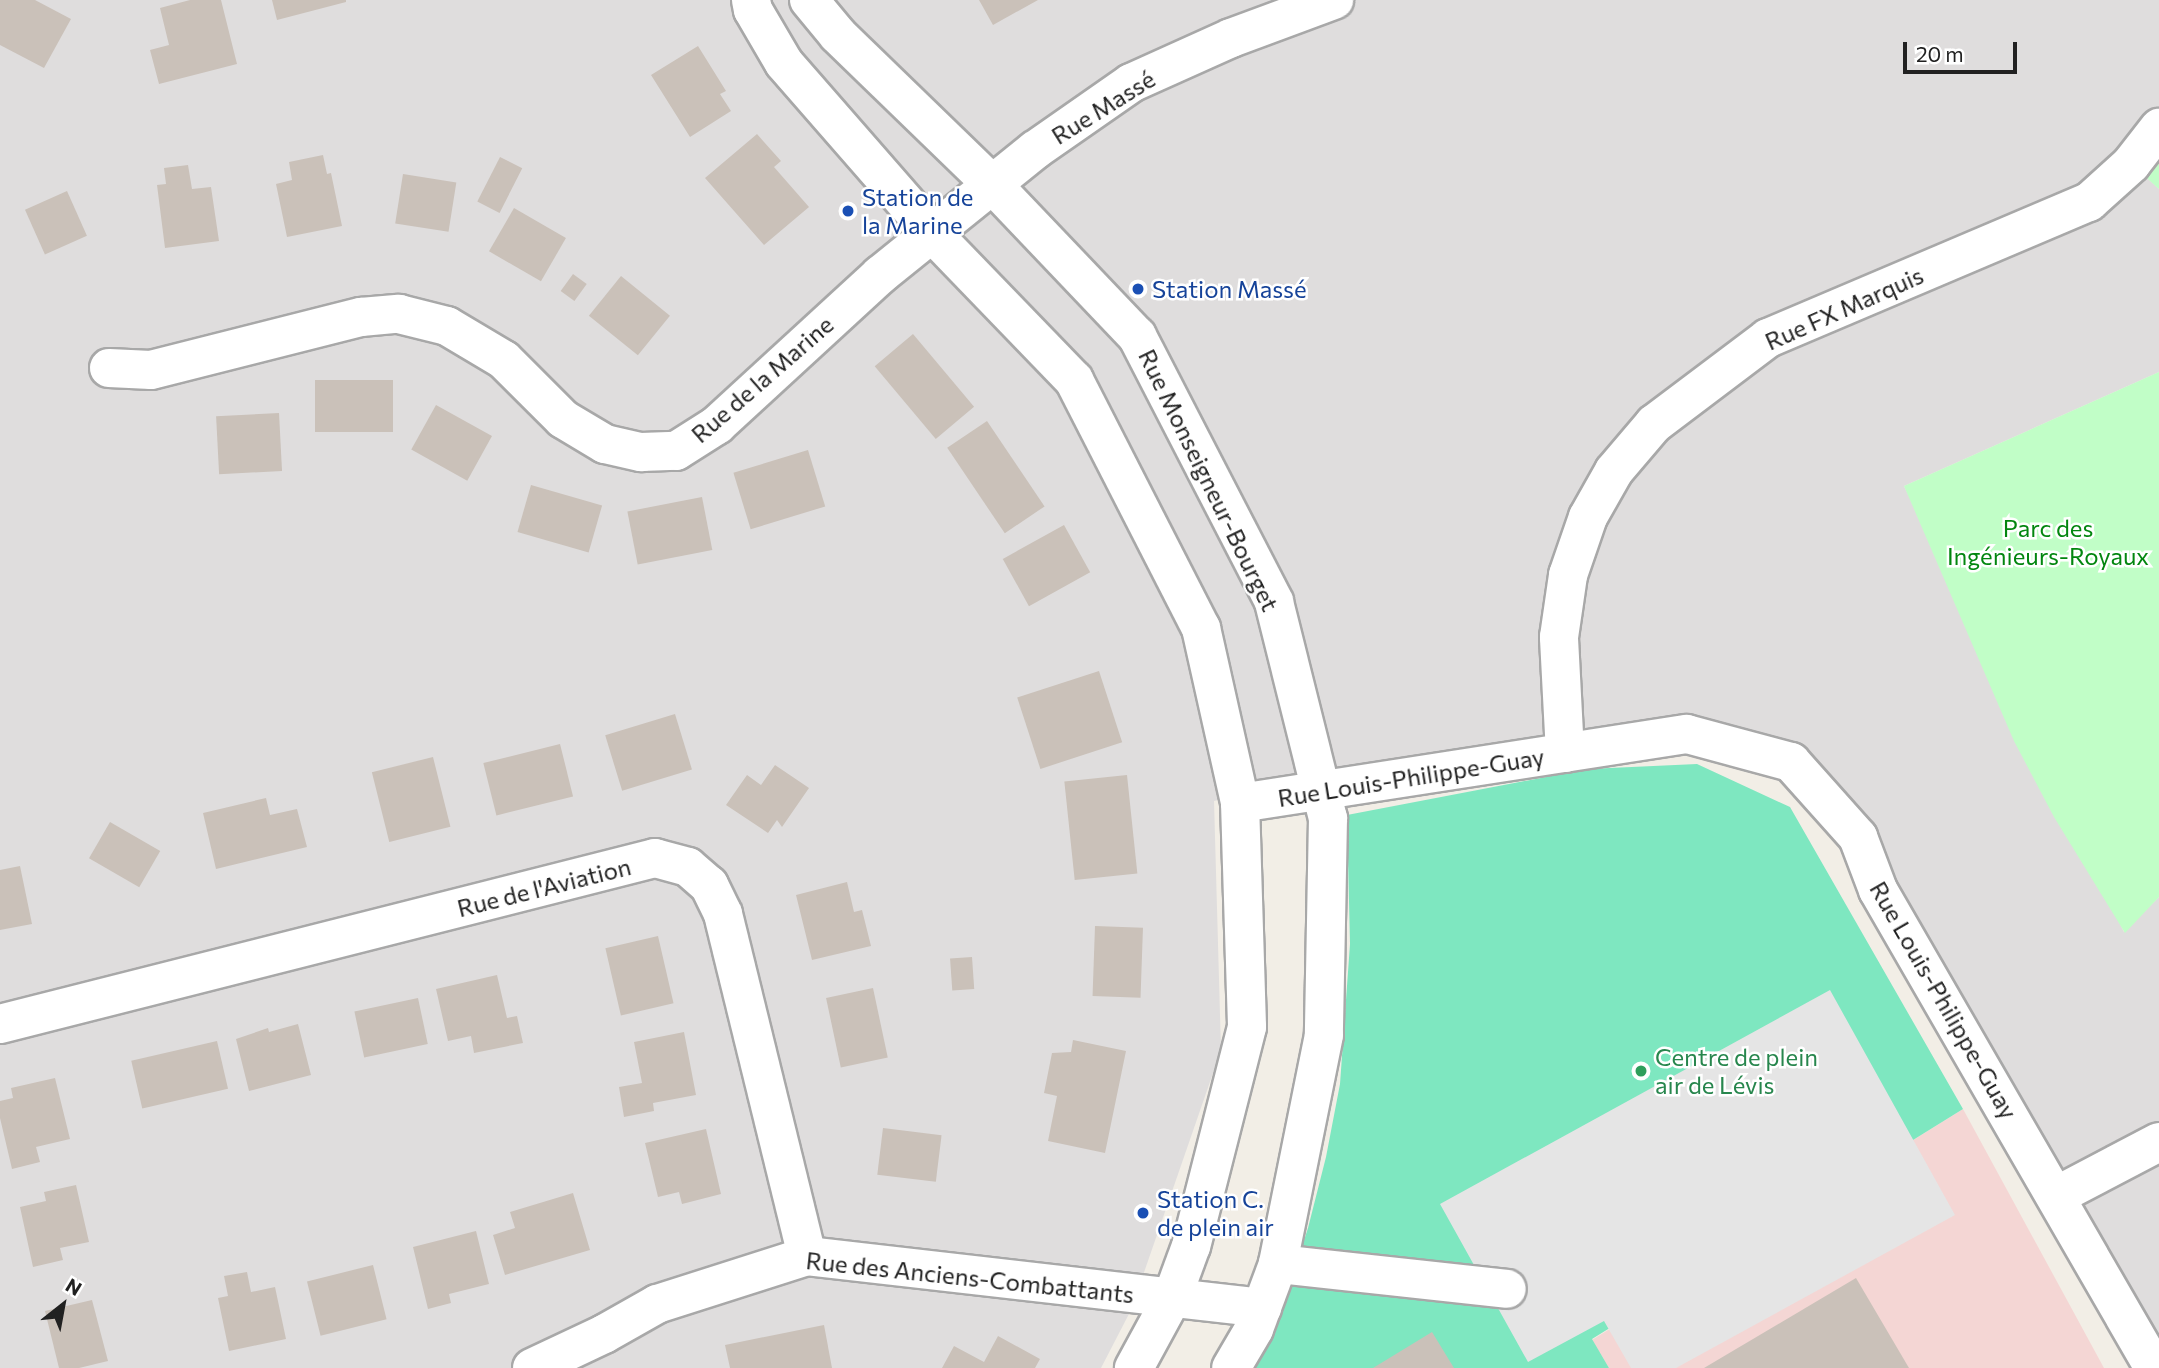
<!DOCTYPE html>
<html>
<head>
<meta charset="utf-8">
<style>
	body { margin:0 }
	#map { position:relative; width:2159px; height:1368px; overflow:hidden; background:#f2eee6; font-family:Commissioner,sans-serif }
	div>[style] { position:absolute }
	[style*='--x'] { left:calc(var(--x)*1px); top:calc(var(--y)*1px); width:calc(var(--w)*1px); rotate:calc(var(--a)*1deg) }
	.residential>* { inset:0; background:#dfdddd }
	.commercial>* { inset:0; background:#f4d6d4 }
	.park>* { inset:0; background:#c1fec7 }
	.pitch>* { inset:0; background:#7ee7c0 }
	.parking>* { inset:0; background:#e5e5e5 }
	.building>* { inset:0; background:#cac1b9; transform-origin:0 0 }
	.roads { filter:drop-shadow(2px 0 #a8a8a8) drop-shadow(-2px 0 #a8a8a8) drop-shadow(0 2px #a8a8a8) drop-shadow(0 -2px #a8a8a8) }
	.minor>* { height:38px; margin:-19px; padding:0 19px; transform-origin:19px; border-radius:19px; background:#fff }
	.dots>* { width:19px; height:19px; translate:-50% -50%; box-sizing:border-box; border:4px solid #fff; border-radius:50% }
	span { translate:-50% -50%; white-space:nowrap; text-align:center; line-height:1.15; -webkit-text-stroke:5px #fff; paint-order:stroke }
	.street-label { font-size:24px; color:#212121 }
	.transit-label { font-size:24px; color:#164399 }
	.left { translate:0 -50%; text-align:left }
	.park-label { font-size:24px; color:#02860f }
	.leisure-label { font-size:24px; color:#27864d }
	.north { position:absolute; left:28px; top:1270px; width:70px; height:70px; -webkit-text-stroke:5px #fff; paint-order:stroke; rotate:31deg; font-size:19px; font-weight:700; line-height:28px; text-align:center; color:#212121 }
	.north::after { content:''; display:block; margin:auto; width:24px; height:32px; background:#212121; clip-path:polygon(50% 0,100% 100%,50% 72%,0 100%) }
	.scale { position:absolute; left:1903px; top:42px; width:114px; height:32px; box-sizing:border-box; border:4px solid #212121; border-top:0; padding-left:9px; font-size:21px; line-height:24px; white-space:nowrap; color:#212121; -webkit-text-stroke:5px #fff; paint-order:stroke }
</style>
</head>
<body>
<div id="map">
	<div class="residential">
		<i style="clip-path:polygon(0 0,2159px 0,2159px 128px,2131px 163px,2159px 189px,2159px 372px,1904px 486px,2124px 932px,2159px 897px,2159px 1354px,1878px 890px,1769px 749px,1591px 730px,1304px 780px,1214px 801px,1221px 1050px,1131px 1310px,1101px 1368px,0 1368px)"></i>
	</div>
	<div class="commercial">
		<i style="clip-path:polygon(1963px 1109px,2104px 1368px,1609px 1368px,1592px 1340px)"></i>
	</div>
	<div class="park">
		<i style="clip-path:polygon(2159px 128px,2159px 189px,2131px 164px)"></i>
		<i style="clip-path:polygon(2159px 372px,2159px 897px,2125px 933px,2054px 817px,2014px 741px,1904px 486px)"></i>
	</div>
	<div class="pitch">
		<i style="clip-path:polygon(1697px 764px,1790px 807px,1963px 1109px,1592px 1339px,1609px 1368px,1255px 1368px,1282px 1308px,1308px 1228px,1326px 1157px,1340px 1084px,1350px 944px,1347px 815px,1588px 769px)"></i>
	</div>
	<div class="parking">
		<i style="clip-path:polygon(1830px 990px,1955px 1215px,1676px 1368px,1631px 1368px,1604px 1321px,1528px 1362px,1440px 1204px)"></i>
	</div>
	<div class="building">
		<i style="clip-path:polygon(0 0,35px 0,71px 19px,44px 68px,0 45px)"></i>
		<i style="clip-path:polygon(190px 0,221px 0,237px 64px,159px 84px,150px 50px,169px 45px,160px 8px)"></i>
		<i style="clip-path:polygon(272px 0,346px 0,346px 2px,277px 20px)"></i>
		<i style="clip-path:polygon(979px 0,1038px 0,993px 25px)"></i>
		<i style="clip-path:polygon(698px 46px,726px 91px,720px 94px,731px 111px,690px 137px,651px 75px)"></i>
		<i style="clip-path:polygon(757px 134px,781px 161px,774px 167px,809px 207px,764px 245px,705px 178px)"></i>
		<i style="clip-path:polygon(323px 155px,327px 174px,331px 173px,342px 226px,287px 237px,276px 184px,292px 180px,289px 162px)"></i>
		<i style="left:500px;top:157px;width:25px;height:50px;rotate:27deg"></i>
		<i style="clip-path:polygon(188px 165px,192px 189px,211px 187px,219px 241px,165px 248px,157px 185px,166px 184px,164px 168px)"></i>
		<i style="left:403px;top:174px;width:54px;height:50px;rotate:9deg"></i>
		<i style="left:67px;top:191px;width:49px;height:46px;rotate:66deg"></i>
		<i style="left:514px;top:208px;width:60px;height:50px;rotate:30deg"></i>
		<i style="left:573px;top:274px;width:17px;height:21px;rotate:36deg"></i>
		<i style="left:621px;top:276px;width:63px;height:51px;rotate:39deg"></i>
		<i style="left:913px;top:334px;width:95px;height:50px;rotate:50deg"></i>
		<i style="left:315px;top:380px;width:78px;height:52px"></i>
		<i style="left:436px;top:405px;width:64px;height:51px;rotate:29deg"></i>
		<i style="left:279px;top:413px;width:58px;height:63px;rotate:87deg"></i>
		<i style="left:987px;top:421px;width:103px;height:48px;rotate:56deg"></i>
		<i style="left:808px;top:450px;width:59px;height:78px;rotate:73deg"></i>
		<i style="left:531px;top:485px;width:74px;height:49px;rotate:16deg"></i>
		<i style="left:702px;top:497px;width:54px;height:76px;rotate:79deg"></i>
		<i style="left:1064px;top:525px;width:54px;height:70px;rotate:61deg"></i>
		<i style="left:1099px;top:671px;width:75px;height:86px;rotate:72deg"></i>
		<i style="left:675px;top:714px;width:58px;height:73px;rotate:73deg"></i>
		<i style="left:560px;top:744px;width:54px;height:79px;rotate:76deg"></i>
		<i style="left:433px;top:757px;width:72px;height:63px;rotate:76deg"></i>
		<i style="clip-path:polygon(775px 765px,809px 788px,782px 827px,777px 820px,768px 833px,726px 805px,747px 775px,761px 785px)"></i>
		<i style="left:1127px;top:775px;width:99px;height:63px;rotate:84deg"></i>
		<i style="clip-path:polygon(266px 798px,270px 815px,297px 809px,307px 847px,216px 869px,203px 813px)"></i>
		<i style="left:110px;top:822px;width:58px;height:42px;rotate:30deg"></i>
		<i style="clip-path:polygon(20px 866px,32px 924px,0 930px,0 870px)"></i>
		<i style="clip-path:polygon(847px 882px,854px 912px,862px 910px,871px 946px,812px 960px,796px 895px)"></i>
		<i style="left:1095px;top:926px;width:48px;height:70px;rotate:2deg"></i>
		<i style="left:658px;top:936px;width:69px;height:54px;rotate:77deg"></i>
		<i style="left:972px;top:957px;width:32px;height:22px;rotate:86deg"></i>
		<i style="clip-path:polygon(497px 975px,507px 1018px,517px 1016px,523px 1043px,474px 1053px,471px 1036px,448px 1041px,436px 989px)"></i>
		<i style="left:873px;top:988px;width:71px;height:48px;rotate:78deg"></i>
		<i style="left:418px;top:998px;width:47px;height:65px;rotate:78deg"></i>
		<i style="clip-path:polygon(298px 1024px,311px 1075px,249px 1091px,236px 1039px,268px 1028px,269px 1032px)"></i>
		<i style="clip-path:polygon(684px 1032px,696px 1095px,653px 1103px,654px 1111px,624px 1117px,619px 1087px,642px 1083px,634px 1042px)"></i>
		<i style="clip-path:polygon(1073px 1040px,1126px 1051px,1105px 1153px,1048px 1141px,1057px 1096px,1044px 1093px,1052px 1053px,1071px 1052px)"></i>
		<i style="left:217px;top:1041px;width:49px;height:88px;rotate:77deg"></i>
		<i style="clip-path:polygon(55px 1078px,70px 1139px,36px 1147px,40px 1162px,12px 1169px,0 1118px,0 1101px,13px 1098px,11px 1088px)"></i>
		<i style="left:883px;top:1128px;width:59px;height:47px;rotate:7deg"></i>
		<i style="clip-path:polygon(706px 1129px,721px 1194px,682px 1204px,679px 1192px,658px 1197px,645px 1143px)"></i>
		<i style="clip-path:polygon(76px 1185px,89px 1242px,60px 1248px,63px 1260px,33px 1267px,20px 1207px,46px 1201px,44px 1192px)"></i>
		<i style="clip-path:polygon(573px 1193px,590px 1250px,505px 1275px,493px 1235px,515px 1228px,510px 1212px)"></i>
		<i style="clip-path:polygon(476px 1231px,489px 1284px,449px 1294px,451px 1303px,428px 1309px,413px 1247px)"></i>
		<i style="left:373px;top:1265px;width:56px;height:68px;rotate:76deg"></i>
		<i style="clip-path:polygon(247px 1272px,251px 1292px,275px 1287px,286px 1339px,229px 1351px,218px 1298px,228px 1296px,224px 1276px)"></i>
		<i style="clip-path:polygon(1856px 1278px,1909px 1368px,1704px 1368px)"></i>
		<i style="clip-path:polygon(92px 1300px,108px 1361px,79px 1368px,59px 1368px,45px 1311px)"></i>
		<i style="clip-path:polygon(824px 1325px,832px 1368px,730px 1368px,725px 1345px)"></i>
		<i style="clip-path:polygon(1432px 1332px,1454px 1368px,1373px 1368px)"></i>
		<i style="clip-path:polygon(998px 1336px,1040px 1359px,1035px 1368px,942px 1368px,954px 1346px,984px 1362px)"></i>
	</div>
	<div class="roads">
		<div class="minor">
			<i style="--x:751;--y:0;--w:10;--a:79"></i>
			<i style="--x:753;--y:10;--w:61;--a:59.7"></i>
			<i style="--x:784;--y:63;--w:227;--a:48.9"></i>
			<i style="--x:933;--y:234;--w:203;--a:46"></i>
			<i style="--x:1074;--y:380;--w:279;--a:62.9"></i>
			<i style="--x:1201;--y:628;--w:179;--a:77.4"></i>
			<i style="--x:1240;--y:803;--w:224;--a:88.2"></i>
			<i style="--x:1247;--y:1027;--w:226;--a:104.3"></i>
			<i style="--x:1191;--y:1246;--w:55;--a:110.1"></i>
			<i style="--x:1172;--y:1298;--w:80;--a:118.5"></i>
			<i style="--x:809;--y:0;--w:45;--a:50.4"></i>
			<i style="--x:838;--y:35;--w:216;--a:44.1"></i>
			<i style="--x:993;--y:185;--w:209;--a:46.4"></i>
			<i style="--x:1137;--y:336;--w:299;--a:62.7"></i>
			<i style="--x:1274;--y:602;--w:223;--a:76"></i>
			<i style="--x:1328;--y:818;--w:217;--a:91.1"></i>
			<i style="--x:1324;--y:1035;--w:234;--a:101.4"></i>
			<i style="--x:1278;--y:1264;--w:69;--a:110.3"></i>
			<i style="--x:1254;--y:1329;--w:45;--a:120.5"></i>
			<i style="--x:109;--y:368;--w:42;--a:2.7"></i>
			<i style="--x:151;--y:370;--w:217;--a:-14.2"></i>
			<i style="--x:361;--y:317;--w:38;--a:-5"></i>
			<i style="--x:399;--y:314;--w:49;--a:14"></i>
			<i style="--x:447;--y:326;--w:66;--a:30.8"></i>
			<i style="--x:504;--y:360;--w:83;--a:45"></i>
			<i style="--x:563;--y:419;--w:49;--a:30.8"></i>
			<i style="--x:605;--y:444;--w:37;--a:13"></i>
			<i style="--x:641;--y:452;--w:35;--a:-2"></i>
			<i style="--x:676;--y:451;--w:49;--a:-32.4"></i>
			<i style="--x:717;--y:425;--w:222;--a:-42.6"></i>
			<i style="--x:880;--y:275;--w:199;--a:-38.9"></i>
			<i style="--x:1035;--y:150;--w:117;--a:-34.9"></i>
			<i style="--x:1131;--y:83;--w:110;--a:-24.2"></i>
			<i style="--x:1231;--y:38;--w:110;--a:-20.3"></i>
			<i style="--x:1565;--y:753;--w:116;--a:-93"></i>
			<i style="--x:1559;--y:637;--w:63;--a:-81.7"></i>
			<i style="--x:1568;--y:575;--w:61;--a:-71"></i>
			<i style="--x:1588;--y:517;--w:53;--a:-60.5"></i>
			<i style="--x:1614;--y:471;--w:62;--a:-49.6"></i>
			<i style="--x:1654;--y:424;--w:143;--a:-37"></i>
			<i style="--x:1768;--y:338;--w:349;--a:-23"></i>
			<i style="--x:2089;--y:202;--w:57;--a:-42.1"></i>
			<i style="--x:2131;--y:164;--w:46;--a:-52.1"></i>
			<i style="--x:1240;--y:803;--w:452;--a:-8.8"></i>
			<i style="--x:1687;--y:734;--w:108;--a:15.1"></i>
			<i style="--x:1791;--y:762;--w:101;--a:48.2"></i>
			<i style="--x:1858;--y:837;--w:57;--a:69.3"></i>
			<i style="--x:1878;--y:890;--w:552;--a:60"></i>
			<i style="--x:0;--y:1024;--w:676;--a:-14.22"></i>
			<i style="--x:655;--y:858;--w:34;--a:15"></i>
			<i style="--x:688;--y:867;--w:28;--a:41"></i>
			<i style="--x:709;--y:885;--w:32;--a:64"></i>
			<i style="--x:723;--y:914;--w:352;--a:76.2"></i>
			<i style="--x:2056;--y:1196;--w:116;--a:-27.7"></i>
			<i style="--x:1278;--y:1264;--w:230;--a:6.2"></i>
			<i style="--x:532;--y:1368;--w:80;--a:-25.3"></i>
			<i style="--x:604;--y:1334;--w:61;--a:-29.5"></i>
			<i style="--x:657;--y:1304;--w:157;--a:-17.7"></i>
			<i style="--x:807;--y:1256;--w:458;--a:6.5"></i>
		</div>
	</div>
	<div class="dots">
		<i style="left:848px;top:211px;background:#1a4fb4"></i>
		<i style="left:1138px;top:289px;background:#1a4fb4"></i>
		<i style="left:1641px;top:1071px;background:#2e9e5b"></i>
		<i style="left:1143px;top:1213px;background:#1a4fb4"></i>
	</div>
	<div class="street-label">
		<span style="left:1103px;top:107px;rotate:-32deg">Rue Massé</span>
		<span style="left:1844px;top:308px;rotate:-24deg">Rue FX Marquis</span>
		<span style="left:762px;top:379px;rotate:-41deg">Rue de la Marine</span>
		<span style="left:1209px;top:480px;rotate:64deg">Rue Monseigneur-Bourget</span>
		<span style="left:1411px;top:777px;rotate:-9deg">Rue Louis-Philippe-Guay</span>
		<span style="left:544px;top:887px;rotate:-14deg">Rue de l'Aviation</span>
		<span style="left:1944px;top:1000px;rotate:60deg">Rue Louis-Philippe-Guay</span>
		<span style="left:970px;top:1277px;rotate:6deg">Rue des Anciens-Combattants</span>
	</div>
	<div class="transit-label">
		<span class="left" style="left:862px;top:211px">Station de<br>la Marine</span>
		<span class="left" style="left:1152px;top:289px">Station Massé</span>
		<span class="left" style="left:1157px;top:1213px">Station C.<br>de plein air</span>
	</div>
	<div class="park-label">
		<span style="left:2048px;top:542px">Parc des<br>Ingénieurs-Royaux</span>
	</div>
	<div class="leisure-label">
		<span class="left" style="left:1655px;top:1071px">Centre de plein<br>air de Lévis</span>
	</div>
	<div class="north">N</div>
	<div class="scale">20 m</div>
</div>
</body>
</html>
